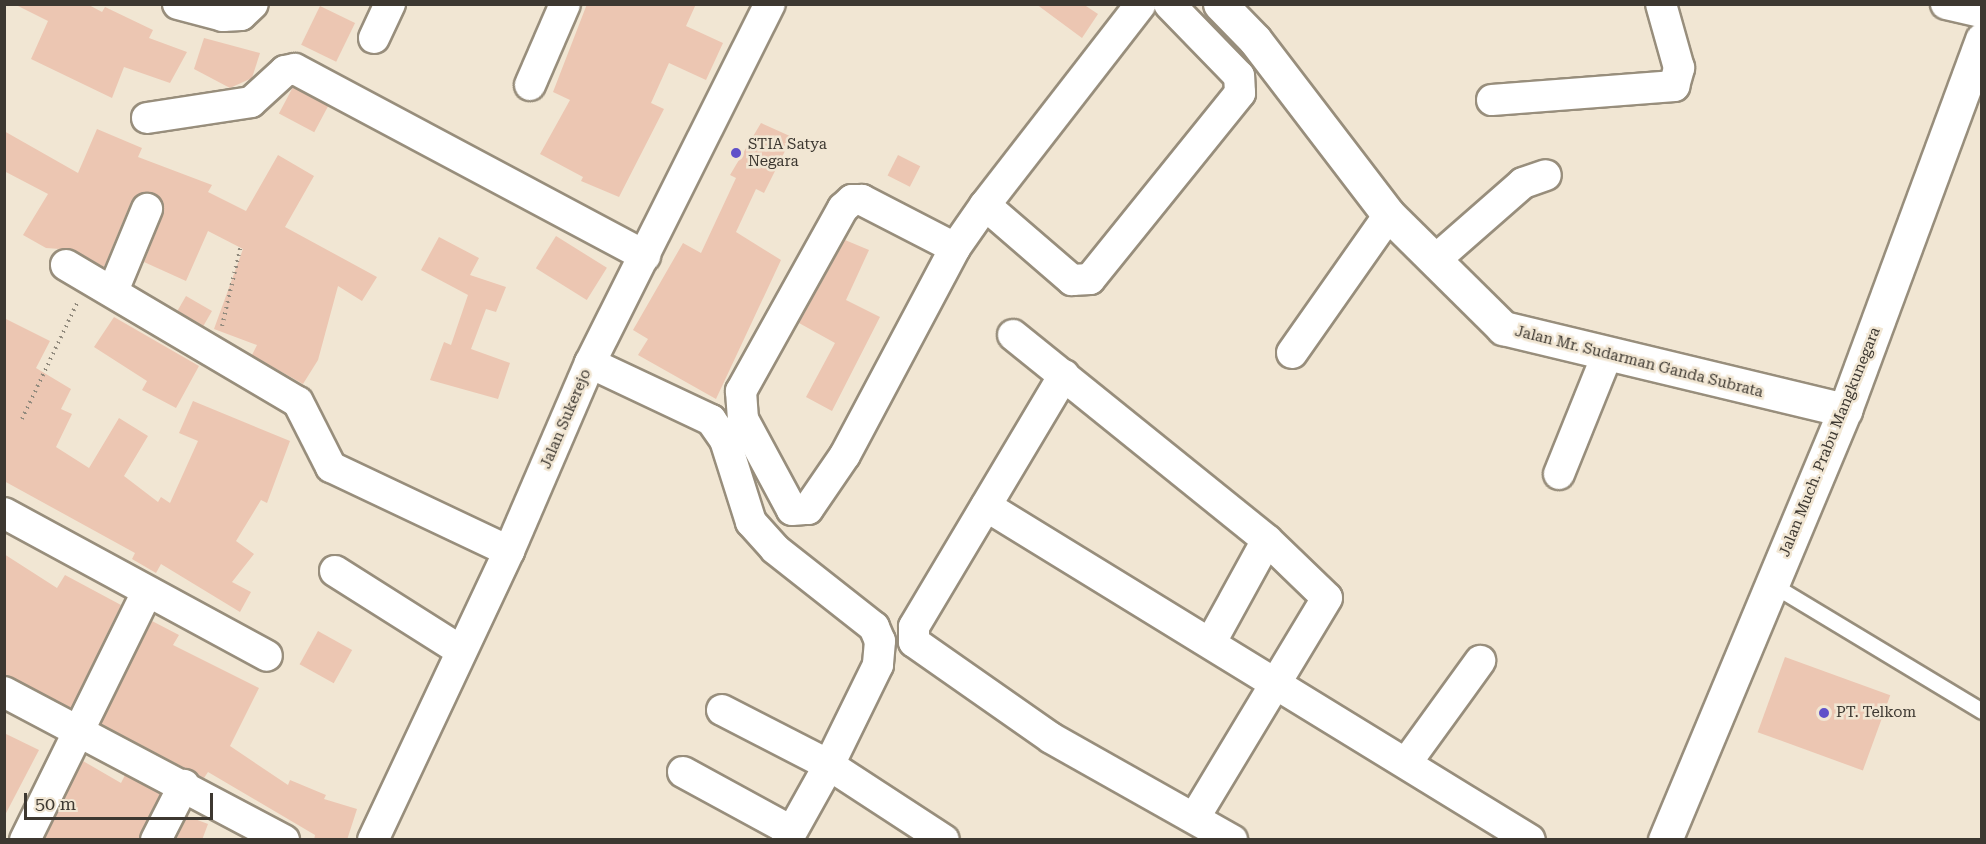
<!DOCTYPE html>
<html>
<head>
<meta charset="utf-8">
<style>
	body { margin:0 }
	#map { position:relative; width:1986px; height:844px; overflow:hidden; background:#f1e6d3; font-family:"Roboto Serif",serif }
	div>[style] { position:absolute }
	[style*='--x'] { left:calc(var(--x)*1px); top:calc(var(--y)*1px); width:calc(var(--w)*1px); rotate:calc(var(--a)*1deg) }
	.building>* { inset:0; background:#ecc6b2; transform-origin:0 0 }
	.path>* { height:4px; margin-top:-2px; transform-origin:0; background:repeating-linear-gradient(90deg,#918a7d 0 1.5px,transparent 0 6px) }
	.roads { filter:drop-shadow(2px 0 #988e7c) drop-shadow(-2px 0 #988e7c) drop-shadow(0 2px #988e7c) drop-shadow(0 -2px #988e7c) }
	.service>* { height:15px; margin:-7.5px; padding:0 7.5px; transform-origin:7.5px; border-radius:7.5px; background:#fff }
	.minor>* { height:30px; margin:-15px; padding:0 15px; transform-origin:15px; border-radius:15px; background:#fff }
	.tertiary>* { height:33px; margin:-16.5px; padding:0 16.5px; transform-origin:16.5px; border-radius:16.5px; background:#fff }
	.secondary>* { height:33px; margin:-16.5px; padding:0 16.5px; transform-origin:16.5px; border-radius:16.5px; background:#fff }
	.dots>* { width:16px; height:16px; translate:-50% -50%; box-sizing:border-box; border:3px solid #f1e6d3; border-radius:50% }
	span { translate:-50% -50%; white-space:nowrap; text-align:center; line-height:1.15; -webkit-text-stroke:5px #f1e6d3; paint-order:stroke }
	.poi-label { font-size:15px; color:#3d3831 }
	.left { translate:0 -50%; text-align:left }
	.street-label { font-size:15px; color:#3d3831 }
	.frame { position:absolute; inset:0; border:6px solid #3d3831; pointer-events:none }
	.scale { position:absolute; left:24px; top:793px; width:189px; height:27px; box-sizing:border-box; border:3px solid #3d3831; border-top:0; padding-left:8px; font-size:18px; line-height:21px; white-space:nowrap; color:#3d3831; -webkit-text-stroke:4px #f1e6d3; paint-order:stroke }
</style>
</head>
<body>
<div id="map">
	<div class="building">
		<i style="clip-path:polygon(14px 4px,87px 4px,102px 12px,105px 7px,153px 30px,149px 38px,187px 52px,170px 83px,124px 67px,112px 98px,31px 59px,48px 21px)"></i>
		<i style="clip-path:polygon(587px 4px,696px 4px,686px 26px,723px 43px,706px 80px,669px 63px,651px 103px,664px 109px,619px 197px,581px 181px,583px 177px,540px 154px,570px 100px,553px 92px)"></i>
		<i style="clip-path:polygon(1036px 4px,1083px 4px,1098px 14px,1082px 38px)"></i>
		<i style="left:320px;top:6px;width:39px;height:43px;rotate:26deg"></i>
		<i style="clip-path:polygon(204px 38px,260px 53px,252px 78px,230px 88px,194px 69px)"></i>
		<i style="left:293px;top:87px;width:40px;height:30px;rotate:28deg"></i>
		<i style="clip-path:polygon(761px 123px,792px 137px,764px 193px,756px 189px,736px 232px,781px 260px,716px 399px,638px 355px,648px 339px,633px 330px,683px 243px,701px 253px,736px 178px,730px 175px)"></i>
		<i style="clip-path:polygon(97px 129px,142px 148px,138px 157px,212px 185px,208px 192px,246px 211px,278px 155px,314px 176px,285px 227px,377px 277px,362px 301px,338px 286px,318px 360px,303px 384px,252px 355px,257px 345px,214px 329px,243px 249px,208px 231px,186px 281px,144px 262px,163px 215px,164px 206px,154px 193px,144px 192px,131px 202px,104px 267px,74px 250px,46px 248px,23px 235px,48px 194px,4px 171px,4px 131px,78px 173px)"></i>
		<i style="left:898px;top:155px;width:25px;height:23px;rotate:27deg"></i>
		<i style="left:556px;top:236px;width:60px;height:38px;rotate:32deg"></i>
		<i style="clip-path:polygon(439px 237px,479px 258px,470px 275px,506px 287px,496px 312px,486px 309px,471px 349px,510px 363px,498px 399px,430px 380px,444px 342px,451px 345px,468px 295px,421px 270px)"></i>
		<i style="clip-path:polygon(845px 240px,869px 250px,846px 300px,880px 317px,832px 411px,806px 397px,835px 343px,799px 323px)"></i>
		<i style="left:186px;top:296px;width:30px;height:17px;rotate:30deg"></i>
		<i style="clip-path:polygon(114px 317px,199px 366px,176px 408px,142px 390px,147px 381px,94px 347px)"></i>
		<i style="clip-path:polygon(4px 318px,50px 341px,36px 368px,71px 389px,61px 409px,72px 414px,56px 447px,89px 468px,119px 418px,148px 436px,124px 476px,158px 502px,161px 497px,170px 503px,198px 441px,179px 433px,193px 401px,290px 441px,267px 503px,261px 500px,236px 541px,254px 554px,232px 582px,251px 592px,240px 612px,161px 564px,156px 573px,132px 559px,135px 553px,4px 481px)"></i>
		<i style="clip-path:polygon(4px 554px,57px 588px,65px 575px,121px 605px,71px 708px,4px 675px)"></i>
		<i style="clip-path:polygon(152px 621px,179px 635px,173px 645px,259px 688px,230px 746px,288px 785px,290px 780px,326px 795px,324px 799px,357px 809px,347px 840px,314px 840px,315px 835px,208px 772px,204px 778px,101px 724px)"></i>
		<i style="left:318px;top:631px;width:39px;height:38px;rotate:29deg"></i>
		<i style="left:1785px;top:657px;width:112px;height:80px;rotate:20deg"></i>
		<i style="clip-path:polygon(4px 733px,39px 750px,4px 817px)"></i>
		<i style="clip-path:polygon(83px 761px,121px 783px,125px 775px,160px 794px,139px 840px,44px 840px)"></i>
		<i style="clip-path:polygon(187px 816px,208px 824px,202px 840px,176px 840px)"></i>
	</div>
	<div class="path">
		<i style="--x:222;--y:326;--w:83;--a:-76.8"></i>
		<i style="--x:22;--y:419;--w:128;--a:-64.6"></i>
	</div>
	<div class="roads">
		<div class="service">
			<i style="--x:1773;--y:585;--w:244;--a:31.1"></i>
		</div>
		<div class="minor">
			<i style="--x:178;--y:4;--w:47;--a:14.9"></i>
			<i style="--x:223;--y:16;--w:18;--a:-3"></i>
			<i style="--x:241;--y:15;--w:16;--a:-43"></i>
			<i style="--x:1946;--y:4;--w:37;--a:13"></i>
			<i style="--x:374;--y:38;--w:38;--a:-65"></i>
			<i style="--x:530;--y:85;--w:88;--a:-66.6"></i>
			<i style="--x:1492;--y:100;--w:183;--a:-4.4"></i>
			<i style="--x:1674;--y:86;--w:19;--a:-74"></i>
			<i style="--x:1679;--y:68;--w:66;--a:-105.7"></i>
			<i style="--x:147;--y:118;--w:105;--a:-8.7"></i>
			<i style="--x:251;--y:102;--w:46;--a:-42.4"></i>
			<i style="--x:285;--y:71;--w:10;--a:-11"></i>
			<i style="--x:295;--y:69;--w:397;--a:28.1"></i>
			<i style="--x:985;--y:205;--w:115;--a:40.8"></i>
			<i style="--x:1072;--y:280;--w:18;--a:-3"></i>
			<i style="--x:1090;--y:279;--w:239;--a:-51.1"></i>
			<i style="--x:1240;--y:93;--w:17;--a:-93"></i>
			<i style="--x:1239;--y:76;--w:100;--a:-134.2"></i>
			<i style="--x:955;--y:248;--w:105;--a:-152.7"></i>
			<i style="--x:862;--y:200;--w:10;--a:180"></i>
			<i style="--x:852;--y:200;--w:12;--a:138"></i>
			<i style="--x:843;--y:208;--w:210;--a:119.1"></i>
			<i style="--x:741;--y:391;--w:28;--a:86"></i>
			<i style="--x:743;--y:419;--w:103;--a:61.7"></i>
			<i style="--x:792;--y:510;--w:16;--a:-4"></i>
			<i style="--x:808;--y:509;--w:65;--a:-55.6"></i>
			<i style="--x:845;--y:455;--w:234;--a:-62"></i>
			<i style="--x:955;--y:248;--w:52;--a:-55.1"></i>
			<i style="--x:985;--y:205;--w:254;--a:-52.2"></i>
			<i style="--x:1434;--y:261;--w:118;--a:-41.2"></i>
			<i style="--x:1523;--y:183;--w:24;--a:-19"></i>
			<i style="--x:66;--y:265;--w:269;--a:30.6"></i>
			<i style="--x:298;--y:402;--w:73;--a:63.1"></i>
			<i style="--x:331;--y:467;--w:197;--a:25.3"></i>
			<i style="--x:113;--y:291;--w:89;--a:-67.5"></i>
			<i style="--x:1013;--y:335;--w:326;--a:38.9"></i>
			<i style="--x:1267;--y:540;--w:83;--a:44"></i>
			<i style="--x:1327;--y:598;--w:256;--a:121.1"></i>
			<i style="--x:1292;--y:353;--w:169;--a:-54.9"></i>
			<i style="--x:590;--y:363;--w:134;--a:25.2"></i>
			<i style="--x:711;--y:420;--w:24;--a:55"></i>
			<i style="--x:725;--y:440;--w:86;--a:72.4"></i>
			<i style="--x:751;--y:522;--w:36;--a:48"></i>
			<i style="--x:775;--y:549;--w:126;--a:38.2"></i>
			<i style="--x:874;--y:627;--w:15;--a:67"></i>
			<i style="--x:880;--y:641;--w:24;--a:95"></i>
			<i style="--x:878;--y:665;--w:111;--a:116.1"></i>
			<i style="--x:829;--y:765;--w:137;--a:33.1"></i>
			<i style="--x:1064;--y:375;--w:293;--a:120.8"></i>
			<i style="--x:914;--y:627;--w:15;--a:90"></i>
			<i style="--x:914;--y:642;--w:167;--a:35"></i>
			<i style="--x:1051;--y:738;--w:208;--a:29.4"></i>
			<i style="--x:1559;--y:474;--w:128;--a:-68"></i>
			<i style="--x:986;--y:506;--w:638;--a:31.55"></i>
			<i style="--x:4;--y:513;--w:299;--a:28.5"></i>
			<i style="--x:335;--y:571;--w:148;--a:32.3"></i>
			<i style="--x:1211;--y:642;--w:116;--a:-61.2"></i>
			<i style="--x:4;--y:692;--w:317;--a:27.9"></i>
			<i style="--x:722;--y:710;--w:120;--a:27.2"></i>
			<i style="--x:829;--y:765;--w:86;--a:119.2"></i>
			<i style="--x:1407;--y:762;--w:125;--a:-54.1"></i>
			<i style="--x:683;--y:772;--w:123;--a:28.6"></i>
			<i style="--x:25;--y:840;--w:276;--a:-63.8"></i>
			<i style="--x:156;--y:840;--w:62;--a:-63"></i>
			<i style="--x:373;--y:840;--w:319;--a:-64.8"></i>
			<i style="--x:509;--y:551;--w:205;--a:-66.7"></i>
			<i style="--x:590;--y:363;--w:402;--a:-63.4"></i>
		</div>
		<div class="tertiary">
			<i style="--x:1220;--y:4;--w:50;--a:45.8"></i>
			<i style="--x:1255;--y:40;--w:220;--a:52.6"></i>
			<i style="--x:1389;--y:215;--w:161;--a:44.7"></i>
			<i style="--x:1503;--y:328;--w:352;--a:13.5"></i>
		</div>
		<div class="secondary">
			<i style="--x:1665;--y:840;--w:466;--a:-67.3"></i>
			<i style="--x:1845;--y:410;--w:395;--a:-69.7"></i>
		</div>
	</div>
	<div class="dots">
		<i style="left:736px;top:153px;background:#5f50c9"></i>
		<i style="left:1824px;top:713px;background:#5f50c9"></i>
	</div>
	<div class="poi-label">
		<span class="left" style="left:748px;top:153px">STIA Satya<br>Negara</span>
		<span class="left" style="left:1836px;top:713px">PT. Telkom</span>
	</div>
	<div class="street-label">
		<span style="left:1639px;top:362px;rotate:14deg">Jalan Mr. Sudarman Ganda Subrata</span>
		<span style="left:566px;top:419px;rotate:-67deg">Jalan Sukerejo</span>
		<span style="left:1830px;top:442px;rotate:-68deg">Jalan Much. Prabu Mangkunegara</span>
	</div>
	<div class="frame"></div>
	<div class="scale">50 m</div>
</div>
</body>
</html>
